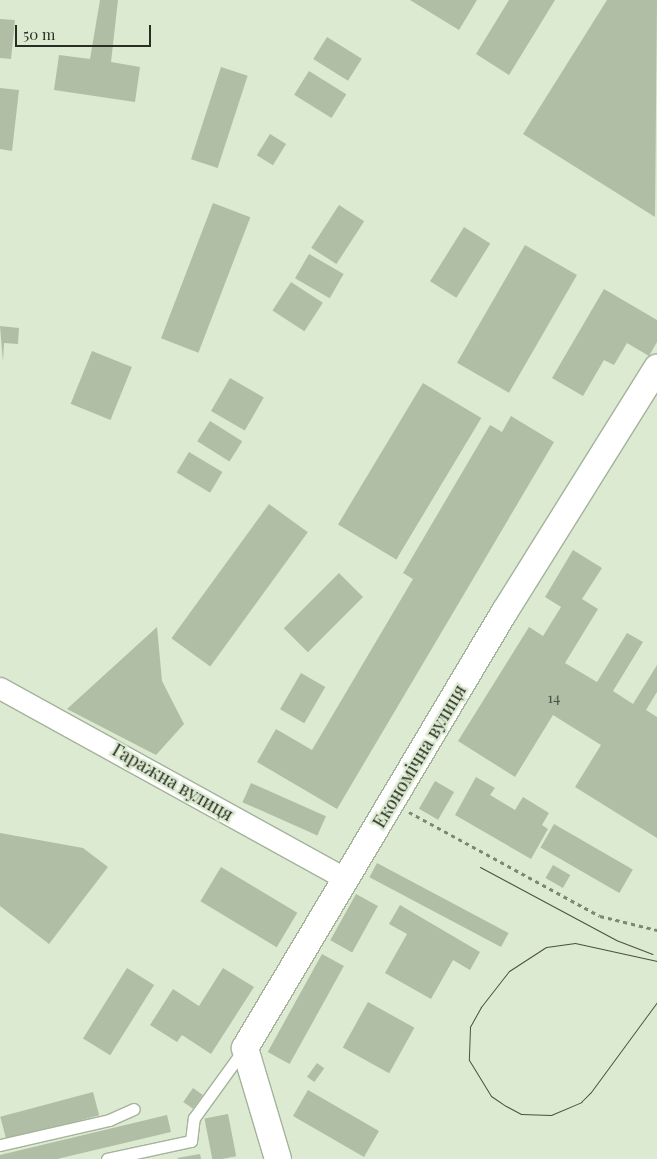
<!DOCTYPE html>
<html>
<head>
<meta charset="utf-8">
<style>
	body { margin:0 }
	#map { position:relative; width:657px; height:1159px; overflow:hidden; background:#dbead0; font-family:"Playfair Display",serif }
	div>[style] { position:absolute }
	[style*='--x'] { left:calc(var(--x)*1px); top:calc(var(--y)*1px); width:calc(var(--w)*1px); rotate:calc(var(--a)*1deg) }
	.building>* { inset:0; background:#afbea5; transform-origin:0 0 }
	.path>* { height:3px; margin-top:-1.5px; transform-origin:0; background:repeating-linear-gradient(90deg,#7d8775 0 4px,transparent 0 8px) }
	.roads { filter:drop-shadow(1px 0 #a4b39a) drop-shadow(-1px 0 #a4b39a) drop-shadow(0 1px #a4b39a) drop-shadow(0 -1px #a4b39a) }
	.service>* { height:11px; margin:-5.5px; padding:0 5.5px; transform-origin:5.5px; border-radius:5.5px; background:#fff }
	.minor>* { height:21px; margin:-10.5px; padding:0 10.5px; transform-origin:10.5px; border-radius:10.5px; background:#fff }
	.tertiary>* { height:26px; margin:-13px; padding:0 13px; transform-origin:13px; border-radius:13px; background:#fff }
	.tram>* { height:1px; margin:-0.5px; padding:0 0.5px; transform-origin:0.5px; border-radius:0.5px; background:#4a5144 }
	span { translate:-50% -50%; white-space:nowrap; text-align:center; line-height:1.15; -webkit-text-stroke:4.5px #dbead0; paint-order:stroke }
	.number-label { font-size:15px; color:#4a5244 }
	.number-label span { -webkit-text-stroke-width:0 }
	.street-label { font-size:18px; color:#292e24 }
	.scale { position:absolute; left:15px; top:25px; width:136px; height:22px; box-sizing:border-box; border:2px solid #292e24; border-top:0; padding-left:6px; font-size:15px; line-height:18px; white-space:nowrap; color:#292e24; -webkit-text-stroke:4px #dbead0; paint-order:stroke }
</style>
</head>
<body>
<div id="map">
	<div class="building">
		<i style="clip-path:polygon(100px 0,118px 0,111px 62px,140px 67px,135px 102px,54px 90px,59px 55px,90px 59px)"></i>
		<i style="clip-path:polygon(410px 0,477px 0,459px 30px)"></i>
		<i style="clip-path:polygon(509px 0,555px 0,509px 75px,476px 54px)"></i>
		<i style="clip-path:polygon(607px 0,657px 0,655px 217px,523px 134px)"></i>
		<i style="clip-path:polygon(0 19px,15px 20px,11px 59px,0 58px)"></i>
		<i style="left:327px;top:37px;width:41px;height:26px;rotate:32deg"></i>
		<i style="left:221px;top:67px;width:28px;height:97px;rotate:18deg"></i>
		<i style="left:309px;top:71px;width:44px;height:28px;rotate:32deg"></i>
		<i style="clip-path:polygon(0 88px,19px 90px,12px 151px,0 149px)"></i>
		<i style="left:270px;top:134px;width:19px;height:25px;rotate:32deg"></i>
		<i style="left:213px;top:203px;width:40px;height:145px;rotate:21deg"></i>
		<i style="left:339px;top:205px;width:30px;height:51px;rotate:33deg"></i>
		<i style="left:464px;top:227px;width:31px;height:64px;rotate:32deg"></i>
		<i style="left:525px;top:245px;width:60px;height:136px;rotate:30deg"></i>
		<i style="left:309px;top:254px;width:40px;height:28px;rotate:30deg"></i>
		<i style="left:291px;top:282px;width:38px;height:34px;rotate:33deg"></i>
		<i style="clip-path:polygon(604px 289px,657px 320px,657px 342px,649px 356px,627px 343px,614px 365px,604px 360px,583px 396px,552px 378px)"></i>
		<i style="clip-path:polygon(0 326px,19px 328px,18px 344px,4px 343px,3px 362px)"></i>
		<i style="left:92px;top:351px;width:43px;height:57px;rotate:22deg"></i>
		<i style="left:230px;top:378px;width:39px;height:38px;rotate:30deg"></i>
		<i style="left:423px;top:383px;width:68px;height:165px;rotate:31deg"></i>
		<i style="clip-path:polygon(511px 416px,554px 442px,337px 809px,257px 762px,276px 729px,312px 750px,413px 579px,403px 573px,490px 425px,502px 432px)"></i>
		<i style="left:210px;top:421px;width:38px;height:24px;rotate:32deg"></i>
		<i style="left:189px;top:452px;width:39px;height:24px;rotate:31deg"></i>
		<i style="left:269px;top:504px;width:48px;height:166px;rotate:36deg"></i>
		<i style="clip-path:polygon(573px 550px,602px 568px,582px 599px,598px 609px,565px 663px,597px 682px,627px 633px,643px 642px,613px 691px,633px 704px,657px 665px,657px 692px,646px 710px,657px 717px,657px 838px,575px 787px,601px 745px,553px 715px,515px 777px,458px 741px,529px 627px,543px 636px,561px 607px,545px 597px)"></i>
		<i style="left:339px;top:573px;width:34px;height:78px;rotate:45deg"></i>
		<i style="clip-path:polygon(157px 627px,162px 681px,184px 724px,156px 755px,67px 709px)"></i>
		<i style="left:301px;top:673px;width:28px;height:42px;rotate:30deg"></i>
		<i style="clip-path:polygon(476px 777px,495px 788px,490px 795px,515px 810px,523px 797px,549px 813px,542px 825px,548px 829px,531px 859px,455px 815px)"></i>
		<i style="left:435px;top:781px;width:22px;height:32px;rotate:30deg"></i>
		<i style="left:251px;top:783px;width:82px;height:21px;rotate:24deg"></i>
		<i style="left:554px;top:824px;width:91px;height:27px;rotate:30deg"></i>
		<i style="clip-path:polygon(0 833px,83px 848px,108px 867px,49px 944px,0 906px)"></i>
		<i style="left:377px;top:863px;width:149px;height:16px;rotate:28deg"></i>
		<i style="left:553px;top:865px;width:20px;height:15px;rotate:30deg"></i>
		<i style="left:221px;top:867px;width:89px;height:40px;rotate:31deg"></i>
		<i style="left:356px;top:894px;width:25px;height:53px;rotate:29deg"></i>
		<i style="clip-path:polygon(400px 905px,480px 952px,470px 970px,453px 960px,431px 999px,385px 973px,407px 934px,389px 924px)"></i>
		<i style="left:322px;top:954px;width:25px;height:112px;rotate:29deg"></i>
		<i style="left:127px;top:968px;width:32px;height:83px;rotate:32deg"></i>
		<i style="clip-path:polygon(223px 968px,254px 987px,211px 1054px,182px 1035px,177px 1042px,150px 1025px,173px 989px,199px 1006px)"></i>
		<i style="left:368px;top:1002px;width:53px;height:52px;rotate:29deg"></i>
		<i style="left:317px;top:1063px;width:9px;height:17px;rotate:36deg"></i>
		<i style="left:193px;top:1088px;width:12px;height:17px;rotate:35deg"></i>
		<i style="left:308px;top:1090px;width:82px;height:30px;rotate:30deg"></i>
		<i style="left:93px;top:1092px;width:24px;height:96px;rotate:75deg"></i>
		<i style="left:228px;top:1114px;width:43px;height:24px;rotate:79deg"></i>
		<i style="clip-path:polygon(167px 1115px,171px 1132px,57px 1159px,0 1159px,0 1155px)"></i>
		<i style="clip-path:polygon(200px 1154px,201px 1159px,178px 1159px,177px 1158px)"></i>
	</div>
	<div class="path">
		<i style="--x:409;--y:812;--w:217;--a:28.6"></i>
		<i style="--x:600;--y:916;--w:59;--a:13.8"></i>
	</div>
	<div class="roads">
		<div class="service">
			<i style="--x:0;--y:1145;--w:112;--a:-12.9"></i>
			<i style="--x:109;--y:1120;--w:27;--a:-24"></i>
			<i style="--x:107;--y:1159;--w:86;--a:-12.1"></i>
			<i style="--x:191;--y:1141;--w:23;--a:-83"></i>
			<i style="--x:194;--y:1118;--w:85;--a:-54.1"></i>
		</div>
		<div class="minor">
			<i style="--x:0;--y:688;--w:393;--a:28.9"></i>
		</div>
		<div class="tertiary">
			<i style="--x:278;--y:1159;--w:116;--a:-106.6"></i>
			<i style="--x:245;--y:1048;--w:508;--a:-59.25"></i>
			<i style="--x:505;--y:611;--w:287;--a:-58"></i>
		</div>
	</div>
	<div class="tram">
		<i style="--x:480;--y:867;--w:154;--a:28.2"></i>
		<i style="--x:616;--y:940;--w:39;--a:21"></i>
		<i style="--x:657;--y:961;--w:84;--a:-167.6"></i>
		<i style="--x:575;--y:943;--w:29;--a:172"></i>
		<i style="--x:546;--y:947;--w:44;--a:147"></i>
		<i style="--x:509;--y:971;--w:46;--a:127.9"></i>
		<i style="--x:481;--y:1007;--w:23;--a:119"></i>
		<i style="--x:470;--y:1027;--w:33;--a:92"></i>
		<i style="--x:469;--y:1060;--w:42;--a:58.6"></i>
		<i style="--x:491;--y:1096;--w:18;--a:34"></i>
		<i style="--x:506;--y:1106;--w:17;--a:28"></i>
		<i style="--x:521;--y:1114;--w:30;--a:2"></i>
		<i style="--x:551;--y:1115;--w:33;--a:-23"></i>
		<i style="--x:581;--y:1102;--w:14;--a:-45"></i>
		<i style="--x:591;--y:1092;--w:112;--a:-53.7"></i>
	</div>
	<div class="number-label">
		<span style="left:554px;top:698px">14</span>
	</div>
	<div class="street-label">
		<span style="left:419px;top:756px;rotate:-59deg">Економічна вулиця</span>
		<span style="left:173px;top:782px;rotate:30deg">Гаражна вулиця</span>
	</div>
	<div class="scale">50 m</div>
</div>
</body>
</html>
